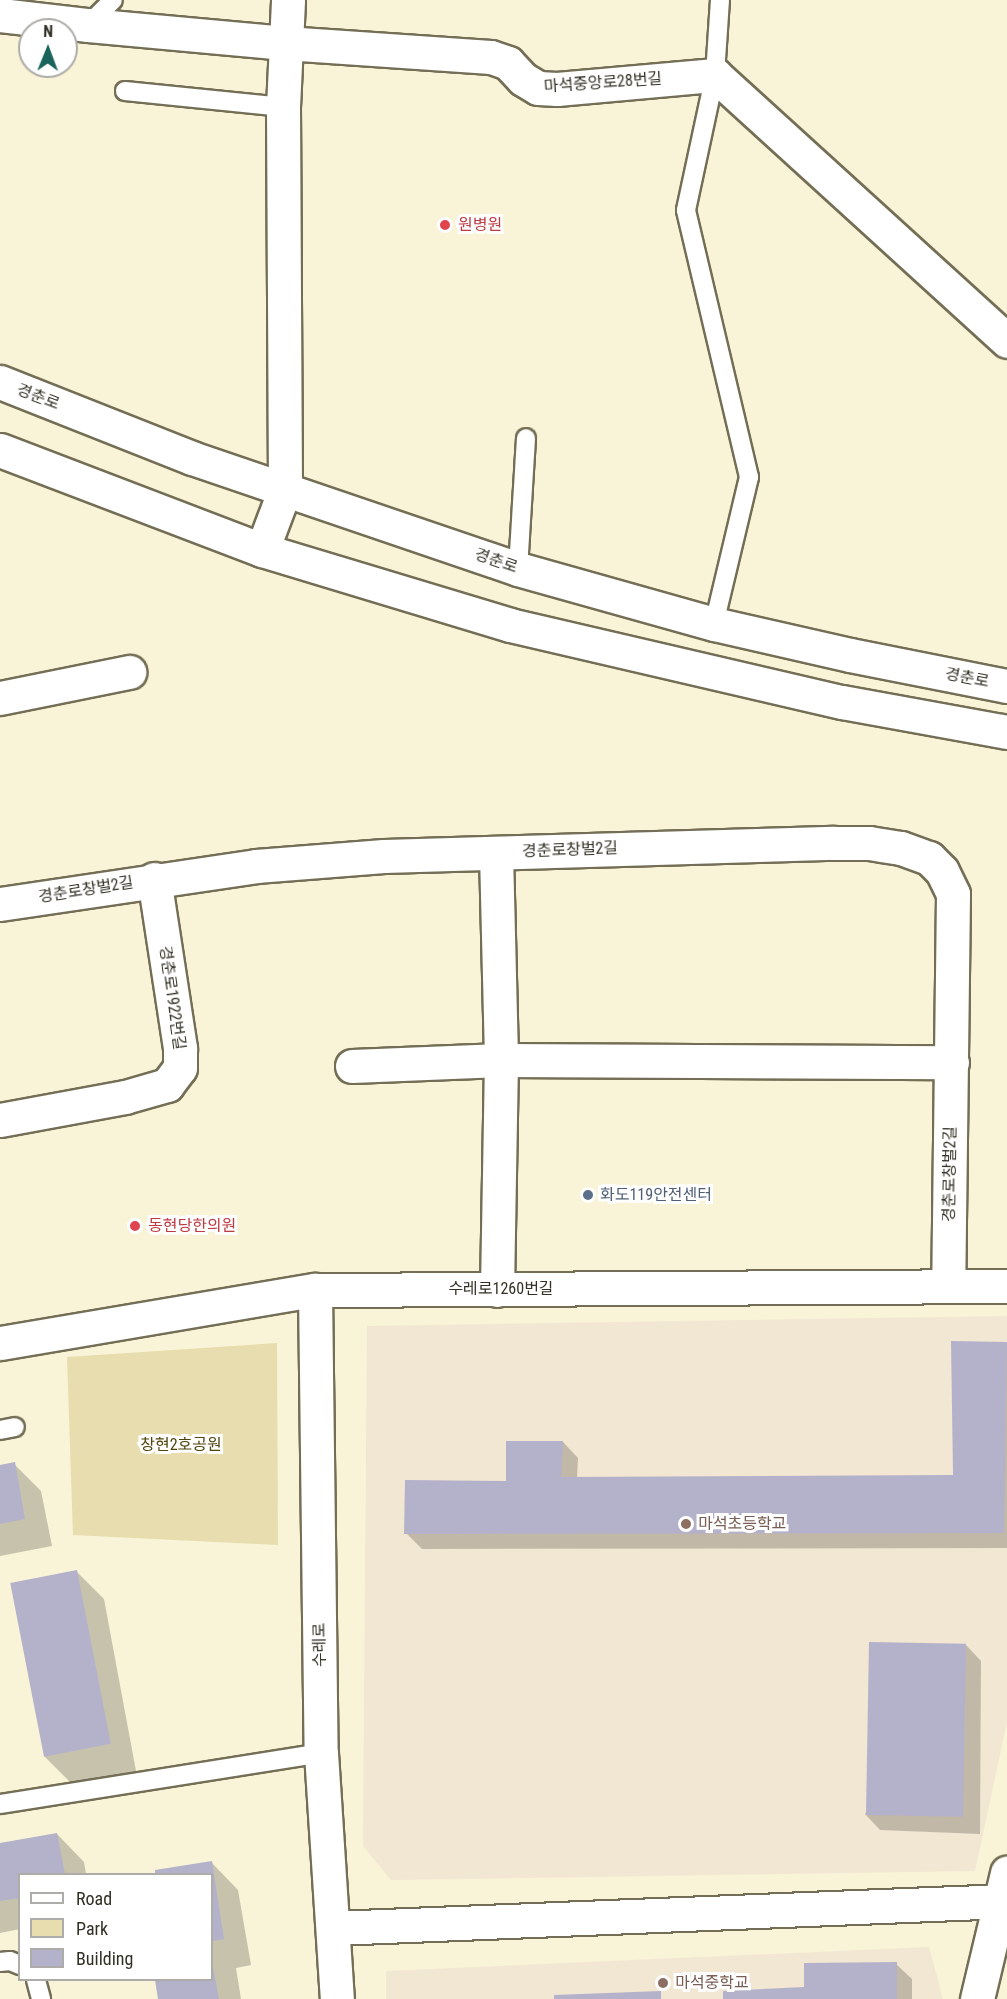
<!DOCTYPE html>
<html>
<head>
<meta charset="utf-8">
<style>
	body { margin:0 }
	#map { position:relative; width:1007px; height:1999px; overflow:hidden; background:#f9f3d7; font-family:"Roboto Condensed","Noto Sans KR",sans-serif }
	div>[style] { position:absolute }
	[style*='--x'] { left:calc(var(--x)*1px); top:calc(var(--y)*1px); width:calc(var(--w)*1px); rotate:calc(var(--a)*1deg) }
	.education>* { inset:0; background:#f2e7d2 }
	.green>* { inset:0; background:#e7ddaf }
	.shadow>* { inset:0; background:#0003 }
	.building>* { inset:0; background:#b4b1cb; transform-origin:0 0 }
	.roads { filter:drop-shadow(2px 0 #736e55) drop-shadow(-2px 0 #736e55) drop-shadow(0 2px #736e55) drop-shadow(0 -2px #736e55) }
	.lane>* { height:18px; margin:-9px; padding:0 9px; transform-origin:9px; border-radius:9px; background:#fff }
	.street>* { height:33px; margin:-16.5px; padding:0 16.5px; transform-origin:16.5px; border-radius:16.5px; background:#fff }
	.secondary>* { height:33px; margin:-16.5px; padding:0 16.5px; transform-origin:16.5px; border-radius:16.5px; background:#fff }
	.dots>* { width:16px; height:16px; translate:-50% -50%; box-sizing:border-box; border:3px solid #fff; border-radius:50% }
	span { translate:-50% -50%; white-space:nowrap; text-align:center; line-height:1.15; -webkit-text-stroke:6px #fff; paint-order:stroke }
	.street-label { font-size:16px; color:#323025 }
	.health-label { font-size:16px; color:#be3a42 }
	.left { translate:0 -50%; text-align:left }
	.service-label { font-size:16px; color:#4e5e75 }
	.park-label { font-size:16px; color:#51450e }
	.education-label { font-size:16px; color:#785e54 }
	.legend { position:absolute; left:18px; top:1873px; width:195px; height:108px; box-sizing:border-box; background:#fff; border:2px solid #adaca8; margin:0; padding:8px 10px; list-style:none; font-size:18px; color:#323025 }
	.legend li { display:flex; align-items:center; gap:12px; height:30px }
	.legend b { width:30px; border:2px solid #adaca8 }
	.north { position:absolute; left:18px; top:18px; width:60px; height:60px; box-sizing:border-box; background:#fff; border:2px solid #adaca8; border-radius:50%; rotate:1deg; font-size:16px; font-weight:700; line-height:24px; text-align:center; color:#323025 }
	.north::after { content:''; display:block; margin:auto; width:21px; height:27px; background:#1a645c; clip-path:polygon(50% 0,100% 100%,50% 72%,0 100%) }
</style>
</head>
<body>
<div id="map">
	<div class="education">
		<i style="clip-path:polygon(1007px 1316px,1007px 1722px,975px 1871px,391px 1880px,363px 1846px,367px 1326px)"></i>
		<i style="clip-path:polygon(929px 1947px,943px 1999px,386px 1999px,386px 1971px)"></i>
	</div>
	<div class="green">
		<i style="clip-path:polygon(277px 1343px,278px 1545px,73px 1535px,67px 1357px)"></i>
	</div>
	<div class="shadow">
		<i style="clip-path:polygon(1007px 1343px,1007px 1548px,422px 1549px,406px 1533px,507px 1483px,563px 1442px,578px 1458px,577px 1478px,954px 1476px)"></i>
		<i style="clip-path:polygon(14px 1464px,41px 1491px,52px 1546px,0 1556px,0 1466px)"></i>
		<i style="clip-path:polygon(77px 1572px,104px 1599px,136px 1771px,71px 1783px,44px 1756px)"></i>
		<i style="clip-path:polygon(966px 1645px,981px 1661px,980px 1834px,880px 1830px,865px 1814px)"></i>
		<i style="clip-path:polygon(57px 1834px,84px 1862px,86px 1874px,20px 1874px,20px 1929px,0 1933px,0 1844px)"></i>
		<i style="clip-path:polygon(211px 1862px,238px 1890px,251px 1965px,236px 1968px,241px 1999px,160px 1999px,157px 1980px,212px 1980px,212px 1874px,157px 1874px,156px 1871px)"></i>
		<i style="clip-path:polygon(896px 1964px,912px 1979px,912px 1999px,724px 1999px,805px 1988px)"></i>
	</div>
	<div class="building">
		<i style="clip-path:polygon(951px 1341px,1007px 1342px,1004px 1533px,404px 1534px,405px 1480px,506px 1481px,506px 1441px,563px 1441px,561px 1477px,953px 1475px)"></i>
		<i style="clip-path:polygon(15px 1462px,25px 1519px,0 1524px,0 1465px)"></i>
		<i style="left:77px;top:1570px;width:177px;height:68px;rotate:79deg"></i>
		<i style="left:869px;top:1642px;width:97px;height:173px;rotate:1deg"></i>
		<i style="clip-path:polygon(57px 1833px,65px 1874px,20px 1874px,20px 1898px,0 1901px,0 1843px)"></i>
		<i style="clip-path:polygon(212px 1861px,224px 1939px,212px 1941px,212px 1874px,155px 1874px,155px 1870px)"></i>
		<i style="clip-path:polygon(212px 1962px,219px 1999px,158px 1999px,155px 1980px,212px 1980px)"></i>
		<i style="clip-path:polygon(897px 1962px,897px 1999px,723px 1999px,723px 1991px,804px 1987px,804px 1963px)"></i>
		<i style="clip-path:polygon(661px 1991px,661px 1999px,554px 1999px,554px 1995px)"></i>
	</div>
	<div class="roads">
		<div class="lane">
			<i style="--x:88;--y:25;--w:35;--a:-45"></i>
			<i style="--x:125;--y:91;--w:159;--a:5.8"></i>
			<i style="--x:518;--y:569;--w:131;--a:-86.5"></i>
			<i style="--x:714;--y:624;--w:151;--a:-76.6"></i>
			<i style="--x:749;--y:477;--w:274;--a:-103.3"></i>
			<i style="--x:686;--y:210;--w:138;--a:-77.9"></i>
			<i style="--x:715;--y:75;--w:75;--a:-86.2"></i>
			<i style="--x:0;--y:1430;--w:15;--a:-11"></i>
			<i style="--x:0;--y:1804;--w:325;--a:-9"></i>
			<i style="--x:0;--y:1962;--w:10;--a:-6"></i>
			<i style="--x:10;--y:1961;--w:11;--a:22"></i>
			<i style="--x:36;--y:1980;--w:20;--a:75"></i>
		</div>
		<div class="street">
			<i style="--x:0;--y:15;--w:89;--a:6.5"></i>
			<i style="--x:88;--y:25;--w:198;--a:5.2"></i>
			<i style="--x:285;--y:43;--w:206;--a:3.9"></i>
			<i style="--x:491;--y:57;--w:18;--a:19"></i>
			<i style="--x:508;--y:63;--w:22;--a:47"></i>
			<i style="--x:523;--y:79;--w:17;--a:31"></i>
			<i style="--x:538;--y:88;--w:19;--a:3"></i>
			<i style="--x:557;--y:89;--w:159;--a:-5.1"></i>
			<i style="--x:715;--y:75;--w:395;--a:42.3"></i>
			<i style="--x:262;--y:550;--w:65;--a:-69.3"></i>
			<i style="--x:285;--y:489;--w:382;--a:-90.3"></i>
			<i style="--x:283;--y:107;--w:107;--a:-87.3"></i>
			<i style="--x:0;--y:698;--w:132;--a:-11.4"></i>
			<i style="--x:496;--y:853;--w:207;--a:88.6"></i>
			<i style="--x:501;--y:1060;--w:230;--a:91"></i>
			<i style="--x:0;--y:904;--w:259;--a:-8.4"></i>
			<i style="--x:256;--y:866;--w:128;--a:-4.5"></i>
			<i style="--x:384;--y:856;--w:450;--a:-1.7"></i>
			<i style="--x:834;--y:843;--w:35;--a:0"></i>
			<i style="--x:869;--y:843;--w:32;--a:9"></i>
			<i style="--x:901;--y:848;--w:30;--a:20"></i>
			<i style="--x:929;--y:858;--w:18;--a:45"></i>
			<i style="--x:942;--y:871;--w:25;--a:64"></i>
			<i style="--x:953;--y:894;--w:392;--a:90.7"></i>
			<i style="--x:352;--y:1066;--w:149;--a:-2.3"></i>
			<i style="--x:501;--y:1060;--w:451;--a:0.3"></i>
			<i style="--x:0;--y:1120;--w:127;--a:-10.4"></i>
			<i style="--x:125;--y:1097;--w:44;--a:-15.9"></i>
			<i style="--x:167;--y:1085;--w:21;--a:-53"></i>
			<i style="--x:180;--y:1068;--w:20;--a:-90"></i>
			<i style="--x:180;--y:1048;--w:171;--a:-98.7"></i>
			<i style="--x:315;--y:1290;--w:463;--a:89.3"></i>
			<i style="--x:321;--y:1753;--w:247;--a:86.3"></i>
			<i style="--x:0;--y:1343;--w:319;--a:-9.6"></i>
			<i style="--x:315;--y:1290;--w:692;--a:-0.33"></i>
			<i style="--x:334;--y:1928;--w:674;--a:-2.3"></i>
		</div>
		<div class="secondary">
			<i style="--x:0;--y:382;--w:206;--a:21.6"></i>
			<i style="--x:192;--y:458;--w:344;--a:18.8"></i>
			<i style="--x:518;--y:569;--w:204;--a:15.7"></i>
			<i style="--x:714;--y:624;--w:139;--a:12.8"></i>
			<i style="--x:850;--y:655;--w:160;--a:11.2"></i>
			<i style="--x:0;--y:450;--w:280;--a:20.9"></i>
			<i style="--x:262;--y:550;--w:259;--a:16.8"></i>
			<i style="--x:510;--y:625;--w:341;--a:13.1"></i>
			<i style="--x:842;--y:702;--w:168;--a:10.3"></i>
			<i style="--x:977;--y:1999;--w:130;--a:-76.6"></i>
		</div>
	</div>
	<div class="dots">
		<i style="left:445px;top:225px;background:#e0444e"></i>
		<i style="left:588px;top:1195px;background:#5c6f8a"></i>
		<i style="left:135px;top:1226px;background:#e0444e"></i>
		<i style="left:686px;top:1524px;background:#8d6e63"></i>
		<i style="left:663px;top:1983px;background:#8d6e63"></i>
	</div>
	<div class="street-label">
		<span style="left:603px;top:83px;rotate:-4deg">마석중앙로28번길</span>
		<span style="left:38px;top:397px;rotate:21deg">경춘로</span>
		<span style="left:496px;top:561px;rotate:19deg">경춘로</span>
		<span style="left:967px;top:678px;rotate:11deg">경춘로</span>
		<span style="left:570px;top:850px;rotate:-2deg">경춘로창벌2길</span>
		<span style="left:86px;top:890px;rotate:-9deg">경춘로창벌2길</span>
		<span style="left:172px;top:998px;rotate:82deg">경춘로1922번길</span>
		<span style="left:950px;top:1174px;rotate:-89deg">경춘로창벌2길</span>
		<span style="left:501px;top:1289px">수레로1260번길</span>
		<span style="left:320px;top:1645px;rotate:-91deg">수레로</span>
	</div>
	<div class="health-label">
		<span class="left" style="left:458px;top:225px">원병원</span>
		<span class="left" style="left:148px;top:1226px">동현당한의원</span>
	</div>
	<div class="service-label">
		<span class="left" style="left:600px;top:1195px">화도119안전센터</span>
	</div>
	<div class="park-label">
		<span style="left:181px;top:1445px">창현2호공원</span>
	</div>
	<div class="education-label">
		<span class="left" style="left:698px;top:1524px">마석초등학교</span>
		<span class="left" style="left:675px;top:1983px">마석중학교</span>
	</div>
	<ul class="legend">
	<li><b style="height:8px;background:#fff"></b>Road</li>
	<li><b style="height:16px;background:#e7ddaf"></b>Park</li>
	<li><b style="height:16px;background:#b4b1cb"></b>Building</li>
	</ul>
	<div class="north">N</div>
</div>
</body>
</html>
